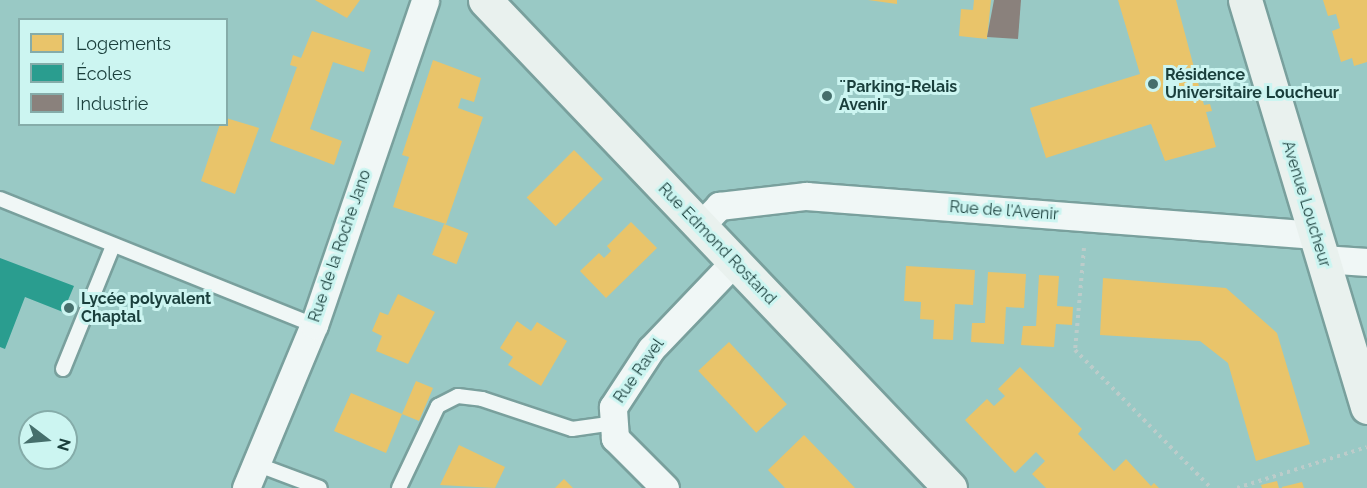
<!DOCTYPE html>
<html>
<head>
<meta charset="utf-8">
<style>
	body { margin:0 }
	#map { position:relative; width:1367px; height:488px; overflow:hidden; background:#99c9c5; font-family:Raleway,sans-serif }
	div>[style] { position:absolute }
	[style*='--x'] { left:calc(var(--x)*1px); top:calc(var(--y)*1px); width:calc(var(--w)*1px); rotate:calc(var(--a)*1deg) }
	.homes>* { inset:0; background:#e9c46a; transform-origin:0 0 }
	.schools>* { inset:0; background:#2a9d8f }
	.industry>* { inset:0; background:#8a817c }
	.path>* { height:4px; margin-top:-2px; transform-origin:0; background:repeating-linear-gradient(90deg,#bcccca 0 3px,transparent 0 7.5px) }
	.roads { filter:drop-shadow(2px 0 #79a09d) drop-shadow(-2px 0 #79a09d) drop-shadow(0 2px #79a09d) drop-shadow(0 -2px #79a09d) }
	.lane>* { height:14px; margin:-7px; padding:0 7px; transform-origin:7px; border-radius:7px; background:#f0f7f6 }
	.street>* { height:27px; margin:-13.5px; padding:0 13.5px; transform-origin:13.5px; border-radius:13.5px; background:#f0f7f6 }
	.secondary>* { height:33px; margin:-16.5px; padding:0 16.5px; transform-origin:16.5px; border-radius:16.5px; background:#e9f1ee }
	.dots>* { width:16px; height:16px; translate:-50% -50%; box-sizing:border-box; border:3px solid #ccf5f1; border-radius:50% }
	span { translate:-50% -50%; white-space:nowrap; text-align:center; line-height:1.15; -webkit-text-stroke:6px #ccf5f1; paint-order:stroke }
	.poi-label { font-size:16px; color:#1a3f3c; font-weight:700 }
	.left { translate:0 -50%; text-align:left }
	.street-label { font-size:16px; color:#1a3f3c }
	.legend { position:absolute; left:18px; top:18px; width:210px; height:108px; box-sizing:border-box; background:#ccf5f1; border:2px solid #85aca9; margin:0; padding:8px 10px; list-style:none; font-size:18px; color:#1a3f3c }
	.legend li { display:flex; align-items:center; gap:12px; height:30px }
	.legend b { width:30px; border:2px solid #85aca9 }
	.north { position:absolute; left:18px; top:410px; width:60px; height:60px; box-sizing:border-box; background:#ccf5f1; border:2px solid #85aca9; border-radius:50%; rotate:106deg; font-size:16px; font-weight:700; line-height:24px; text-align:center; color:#1a3f3c }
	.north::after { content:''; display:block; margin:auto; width:21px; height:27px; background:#466f6c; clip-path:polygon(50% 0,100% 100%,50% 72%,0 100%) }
</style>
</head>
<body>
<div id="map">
	<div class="homes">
		<i style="clip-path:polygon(315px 0,360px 0,347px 18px)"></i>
		<i style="clip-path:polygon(868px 0,897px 0,897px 4px)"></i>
		<i style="clip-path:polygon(974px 0,991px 0,987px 39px,959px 36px,961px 9px,973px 10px)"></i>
		<i style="clip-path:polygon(1118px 0,1176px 0,1204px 105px,1210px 104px,1212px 111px,1206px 112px,1216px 147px,1165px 161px,1151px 124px,1046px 158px,1030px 108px,1140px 74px)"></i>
		<i style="clip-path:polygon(1323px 0,1367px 0,1367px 62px,1354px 66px,1352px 58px,1341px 62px,1332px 31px,1340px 28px,1336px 14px,1328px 16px)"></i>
		<i style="clip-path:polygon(312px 31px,371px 50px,364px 72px,333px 62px,310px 129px,342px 141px,334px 165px,270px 141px,297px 67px,290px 65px,293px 55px,301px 58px)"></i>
		<i style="clip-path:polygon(433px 60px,481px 78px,474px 102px,461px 98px,458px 108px,483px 117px,446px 224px,393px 207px,409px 157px,402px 155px)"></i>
		<i style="clip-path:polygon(226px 118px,259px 128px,235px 194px,201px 181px,220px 124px,226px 124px)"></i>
		<i style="left:574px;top:150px;width:41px;height:67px;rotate:45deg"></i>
		<i style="clip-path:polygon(631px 222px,657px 248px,606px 298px,580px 271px,599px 253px,604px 258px,611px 251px,607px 246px)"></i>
		<i style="left:444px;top:224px;width:26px;height:33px;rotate:21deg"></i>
		<i style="clip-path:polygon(906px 266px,975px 270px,973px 305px,955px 304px,953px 340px,933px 339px,934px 320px,920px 319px,921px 302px,904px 301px)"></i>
		<i style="clip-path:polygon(988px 272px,1026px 274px,1024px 308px,1006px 307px,1004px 344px,971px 342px,972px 323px,985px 323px)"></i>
		<i style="clip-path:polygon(1039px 275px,1059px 276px,1057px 306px,1073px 307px,1072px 325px,1056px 324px,1054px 347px,1021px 345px,1023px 326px,1036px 326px)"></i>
		<i style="clip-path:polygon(1103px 278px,1226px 288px,1277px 333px,1310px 444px,1256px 461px,1228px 363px,1200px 341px,1100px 335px)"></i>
		<i style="clip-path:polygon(398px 294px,435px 312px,408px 364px,376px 351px,382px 336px,372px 331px,380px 312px,388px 315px)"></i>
		<i style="clip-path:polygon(517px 321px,531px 331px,537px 322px,567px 341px,541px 386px,508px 365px,513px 357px,500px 348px)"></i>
		<i style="left:729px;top:342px;width:85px;height:42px;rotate:47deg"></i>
		<i style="clip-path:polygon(1020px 367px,1082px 429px,1078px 434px,1114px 471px,1126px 459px,1151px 486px,1154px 483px,1159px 488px,1046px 488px,1032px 474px,1045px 461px,1036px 452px,1015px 473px,965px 420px,987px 399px,994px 406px,1005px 396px,998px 389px)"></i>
		<i style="clip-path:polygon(416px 381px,433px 388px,419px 421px,402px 414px,386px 453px,334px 431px,351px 393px,402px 414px)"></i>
		<i style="clip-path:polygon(804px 435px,838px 470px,855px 488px,785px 488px,768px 470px)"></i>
		<i style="clip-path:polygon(459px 445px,505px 467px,495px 488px,440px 485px)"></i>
		<i style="clip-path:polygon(564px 479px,573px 488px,555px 488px)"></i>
		<i style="clip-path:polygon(1277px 481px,1279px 488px,1262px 488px,1261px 485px)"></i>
		<i style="clip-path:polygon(1302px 482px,1304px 488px,1282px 488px,1282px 487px)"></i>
	</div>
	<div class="schools">
		<i style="clip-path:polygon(0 258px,74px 286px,63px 312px,25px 297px,5px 349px,0 347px)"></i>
	</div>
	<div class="industry">
		<i style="clip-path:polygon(994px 0,1021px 0,1018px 39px,987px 37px)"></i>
	</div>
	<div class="path">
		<i style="--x:1084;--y:248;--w:102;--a:95"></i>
		<i style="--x:1075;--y:350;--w:194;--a:45.4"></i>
		<i style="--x:1237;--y:488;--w:136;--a:-17.5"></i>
	</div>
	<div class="roads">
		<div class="lane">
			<i style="--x:0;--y:199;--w:338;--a:21.9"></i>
			<i style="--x:63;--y:369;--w:133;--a:-67.9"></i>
			<i style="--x:256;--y:464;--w:68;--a:20.6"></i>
			<i style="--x:399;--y:488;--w:91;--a:-64.6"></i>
			<i style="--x:438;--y:406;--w:22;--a:-27"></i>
			<i style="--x:458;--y:396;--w:24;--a:7"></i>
			<i style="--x:482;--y:399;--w:95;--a:18.4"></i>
			<i style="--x:572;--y:429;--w:42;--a:-8.1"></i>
		</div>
		<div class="street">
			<i style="--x:700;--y:226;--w:28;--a:-46"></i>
			<i style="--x:719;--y:206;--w:88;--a:-6.6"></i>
			<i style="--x:806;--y:196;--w:511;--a:4.37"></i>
			<i style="--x:1322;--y:259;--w:45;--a:3.8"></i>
			<i style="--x:246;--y:488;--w:177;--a:-67.4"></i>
			<i style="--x:314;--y:325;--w:343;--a:-71.1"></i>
			<i style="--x:665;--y:488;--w:71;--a:-135"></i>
			<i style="--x:615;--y:438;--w:31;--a:-94"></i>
			<i style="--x:613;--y:407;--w:69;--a:-56.8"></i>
			<i style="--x:651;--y:349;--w:120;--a:-46.3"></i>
		</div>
		<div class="secondary">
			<i style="--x:485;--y:0;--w:674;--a:46.38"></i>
			<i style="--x:1245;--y:0;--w:425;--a:73.3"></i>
		</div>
	</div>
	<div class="dots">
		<i style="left:1153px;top:84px;background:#466f6c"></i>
		<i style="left:827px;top:96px;background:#466f6c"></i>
		<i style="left:69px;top:308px;background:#466f6c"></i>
	</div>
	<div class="poi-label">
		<span class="left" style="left:1165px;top:84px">Résidence<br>Universitaire Loucheur</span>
		<span class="left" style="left:839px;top:96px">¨Parking-Relais<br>Avenir</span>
		<span class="left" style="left:81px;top:308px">Lycée polyvalent<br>Chaptal</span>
	</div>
	<div class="street-label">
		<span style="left:1306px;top:204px;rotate:73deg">Avenue Loucheur</span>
		<span style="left:1004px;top:211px;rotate:4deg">Rue de l'Avenir</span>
		<span style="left:717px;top:244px;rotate:46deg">Rue Edmond Rostand</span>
		<span style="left:340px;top:246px;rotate:-71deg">Rue de la Roche Jano</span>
		<span style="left:639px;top:371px;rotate:-55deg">Rue Ravel</span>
	</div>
	<ul class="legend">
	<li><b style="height:16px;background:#e9c46a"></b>Logements</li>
	<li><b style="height:16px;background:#2a9d8f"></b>Écoles</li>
	<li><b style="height:16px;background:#8a817c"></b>Industrie</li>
	</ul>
	<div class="north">N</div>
</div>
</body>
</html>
